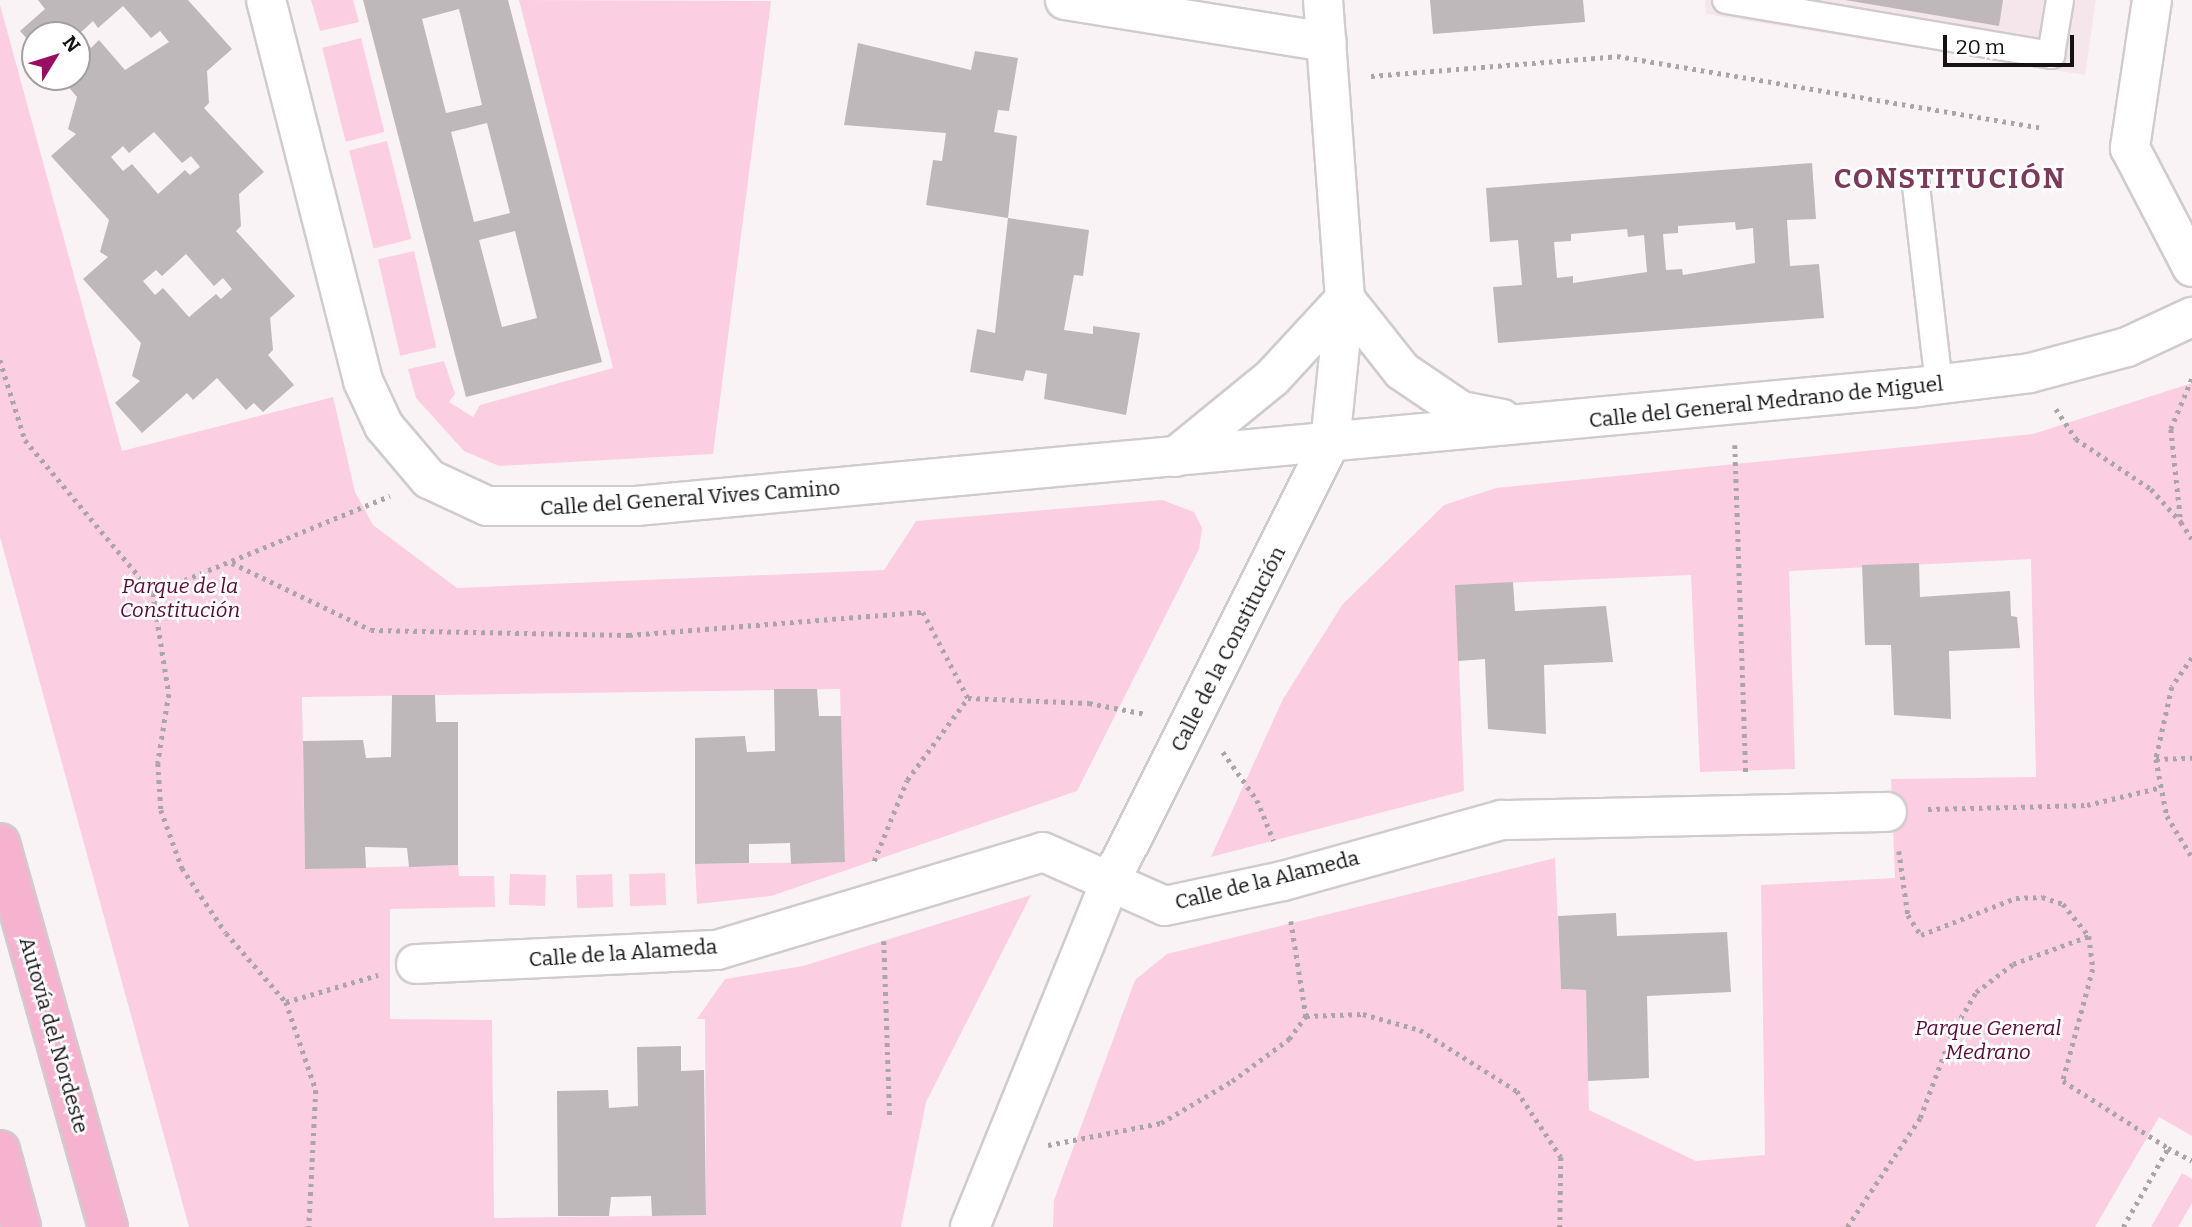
<!DOCTYPE html>
<html>
<head>
<meta charset="utf-8">
<style>
	body { margin:0 }
	#map { position:relative; width:2192px; height:1227px; overflow:hidden; background:#faf3f6; font-family:Bitter,serif }
	div>[style] { position:absolute }
	[style*='--x'] { left:calc(var(--x)*1px); top:calc(var(--y)*1px); width:calc(var(--w)*1px); rotate:calc(var(--a)*1deg) }
	.built>* { inset:0; background:#f5e6ec }
	.green>* { inset:0; background:#fbcfe1; transform-origin:0 0 }
	.building>* { inset:0; background:#beb8ba }
	.path>* { height:4.5px; margin-top:-2.25px; transform-origin:0; background:repeating-linear-gradient(90deg,#aaa5a7 0 3.5px,transparent 0 8.5px) }
	.roads { filter:drop-shadow(2px 0 #d1cbcd) drop-shadow(-2px 0 #d1cbcd) drop-shadow(0 2px #d1cbcd) drop-shadow(0 -2px #d1cbcd) }
	.lane>* { height:26px; margin:-13px; padding:0 13px; transform-origin:13px; border-radius:13px; background:#fff }
	.street>* { height:38px; margin:-19px; padding:0 19px; transform-origin:19px; border-radius:19px; background:#fff }
	.highway>* { height:38px; margin:-19px; padding:0 19px; transform-origin:19px; border-radius:19px; background:#f5b3cf }
	span { translate:-50% -50%; white-space:nowrap; text-align:center; line-height:1.15; -webkit-text-stroke:5px #fff; paint-order:stroke }
	.street-label { font-size:21px; color:#141213 }
	.park-label { font-size:21px; color:#5d0a3a; font-style:italic }
	.district-label { font-size:28px; color:#7c3a5a; font-weight:700; letter-spacing:2px }
	.north { position:absolute; left:21px; top:21px; width:70px; height:70px; box-sizing:border-box; background:#fff; border:2px solid #a1a0a1; border-radius:50%; rotate:52deg; font-size:19px; font-weight:700; line-height:28px; text-align:center; color:#141213 }
	.north::after { content:''; display:block; margin:auto; width:24px; height:32px; background:#990e61; clip-path:polygon(50% 0,100% 100%,50% 72%,0 100%) }
	.scale { position:absolute; left:1943px; top:35px; width:131px; height:32px; box-sizing:border-box; border:4px solid #141213; border-top:0; padding-left:9px; font-size:21px; line-height:24px; white-space:nowrap; color:#141213; -webkit-text-stroke:5px #fff; paint-order:stroke }
</style>
</head>
<body>
<div id="map">
	<div class="built">
		<i style="clip-path:polygon(1705px 0,2096px 0,2085px 75px,1706px 14px)"></i>
	</div>
	<div class="green">
		<i style="clip-path:polygon(311px 0,353px 0,359px 22px,320px 31px)"></i>
		<i style="clip-path:polygon(519px 0,771px 1px,713px 454px,499px 466px,464px 451px,416px 398px,408px 369px,444px 361px,455px 394px,449px 402px,473px 417px,480px 405px,613px 368px)"></i>
		<i style="clip-path:polygon(0 5px,122px 451px,333px 397px,355px 492px,373px 525px,457px 588px,884px 570px,916px 521px,1162px 500px,1194px 512px,1202px 528px,1199px 549px,1077px 791px,771px 896px,697px 904px,695px 864px,845px 862px,840px 689px,302px 697px,305px 869px,458px 865px,459px 876px,494px 876px,495px 907px,390px 909px,390px 1019px,492px 1020px,494px 1218px,706px 1215px,705px 1019px,697px 1019px,725px 979px,803px 966px,1031px 895px,926px 1102px,901px 1227px,189px 1227px,0 537px)"></i>
		<i style="left:361px;top:38px;width:97px;height:40px;rotate:76deg"></i>
		<i style="left:387px;top:141px;width:101px;height:39px;rotate:76deg"></i>
		<i style="left:414px;top:251px;width:99px;height:37px;rotate:77deg"></i>
		<i style="clip-path:polygon(2192px 383px,2192px 1136px,2159px 1117px,2095px 1227px,1053px 1227px,1054px 1200px,1135px 980px,1167px 954px,1555px 858px,1561px 989px,1586px 990px,1589px 1110px,1696px 1161px,1765px 1155px,1761px 885px,1895px 878px,1891px 779px,2036px 777px,2031px 559px,1789px 571px,1795px 769px,1700px 772px,1691px 575px,1456px 585px,1464px 791px,1211px 857px,1283px 699px,1342px 605px,1444px 505px,1496px 488px,2033px 434px)"></i>
		<i style="left:665px;top:873px;width:32px;height:36px;rotate:88deg"></i>
		<i style="left:612px;top:874px;width:33px;height:36px;rotate:88deg"></i>
		<i style="left:546px;top:875px;width:31px;height:36px;rotate:92deg"></i>
		<i style="clip-path:polygon(2182px 1173px,2192px 1179px,2192px 1203px,2178px 1227px,2151px 1227px)"></i>
	</div>
	<div class="building">
		<i style="clip-path:polygon(evenodd,38px 0,188px 0,232px 49px,207px 71px,209px 103px,204px 108px,264px 172px,239px 194px,241px 226px,236px 231px,295px 296px,270px 318px,273px 350px,268px 355px,294px 385px,263px 412px,254px 403px,246px 410px,217px 378px,193px 400px,187px 393px,142px 433px,115px 403px,140px 381px,132px 376px,141px 343px,83px 279px,108px 257px,100px 252px,109px 220px,51px 156px,76px 134px,68px 129px,77px 97px,60px 77px,77px 77px,77px 35px,35px 35px,35px 48px,20px 31px,45px 9px,38px 0,123px 6px,151px 38px,160px 31px,169px 42px,125px 70px,99px 40px,91px 48px,79px 34px,93px 21px,98px 28px,123px 6px,38px 0,154px 132px,182px 163px,191px 156px,200px 167px,190px 175px,185px 170px,158px 194px,132px 164px,123px 171px,111px 157px,123px 146px,129px 153px,154px 132px,38px 0,186px 254px,214px 286px,223px 278px,232px 289px,221px 299px,216px 294px,189px 317px,163px 288px,155px 295px,143px 281px,156px 270px,162px 276px,186px 254px)"></i>
		<i style="clip-path:polygon(evenodd,363px 0,508px 0,602px 362px,466px 397px,363px 0,459px 9px,482px 105px,446px 113px,422px 19px,459px 9px,363px 0,487px 123px,510px 213px,474px 222px,451px 132px,487px 123px,363px 0,515px 231px,537px 318px,502px 327px,479px 240px,515px 231px)"></i>
		<i style="clip-path:polygon(1430px 0,1583px 0,1585px 22px,1433px 34px)"></i>
		<i style="clip-path:polygon(1845px 0,2003px 0,1999px 26px)"></i>
		<i style="clip-path:polygon(858px 43px,971px 70px,975px 51px,1018px 58px,1009px 111px,998px 110px,994px 132px,1017px 136px,1008px 218px,926px 205px,933px 160px,942px 161px,946px 133px,844px 125px)"></i>
		<i style="clip-path:polygon(evenodd,1812px 163px,1816px 219px,1787px 220px,1790px 266px,1819px 264px,1824px 318px,1498px 343px,1493px 287px,1522px 285px,1518px 240px,1490px 242px,1486px 188px,1812px 163px,1735px 222px,1736px 230px,1753px 228px,1755px 263px,1683px 275px,1682px 269px,1666px 270px,1663px 234px,1678px 233px,1678px 226px,1735px 222px,1812px 163px,1627px 229px,1628px 237px,1644px 235px,1647px 272px,1573px 283px,1573px 276px,1557px 278px,1554px 242px,1571px 241px,1571px 234px,1627px 229px)"></i>
		<i style="clip-path:polygon(1008px 218px,1089px 230px,1083px 276px,1074px 275px,1064px 330px,1093px 334px,1093px 326px,1140px 333px,1126px 415px,1044px 399px,1047px 374px,1026px 370px,1023px 381px,970px 372px,977px 329px,995px 333px)"></i>
		<i style="clip-path:polygon(1919px 563px,1920px 597px,2010px 591px,2011px 616px,2017px 617px,2020px 648px,1949px 651px,1951px 719px,1894px 715px,1891px 645px,1865px 645px,1862px 565px)"></i>
		<i style="clip-path:polygon(1513px 582px,1515px 611px,1606px 606px,1613px 662px,1544px 665px,1546px 734px,1488px 729px,1485px 659px,1458px 661px,1455px 585px)"></i>
		<i style="clip-path:polygon(774px 689px,817px 689px,819px 716px,841px 716px,845px 862px,791px 864px,790px 843px,749px 844px,749px 863px,695px 864px,695px 738px,745px 736px,747px 752px,775px 751px)"></i>
		<i style="clip-path:polygon(392px 695px,435px 695px,436px 722px,458px 722px,458px 865px,409px 867px,407px 848px,365px 847px,366px 868px,305px 869px,303px 741px,363px 740px,366px 758px,391px 757px)"></i>
		<i style="clip-path:polygon(1616px 913px,1617px 936px,1727px 932px,1731px 992px,1647px 996px,1649px 1078px,1588px 1081px,1586px 990px,1561px 989px,1558px 916px)"></i>
		<i style="clip-path:polygon(681px 1046px,681px 1071px,704px 1070px,706px 1215px,652px 1216px,651px 1196px,611px 1197px,609px 1216px,558px 1216px,557px 1091px,608px 1090px,609px 1108px,638px 1106px,637px 1047px)"></i>
	</div>
	<div class="path">
		<i style="--x:1371;--y:76;--w:247;--a:-4.6"></i>
		<i style="--x:1617;--y:56;--w:428;--a:9.6"></i>
		<i style="--x:0;--y:360;--w:84;--a:72.6"></i>
		<i style="--x:25;--y:440;--w:199;--a:50.1"></i>
		<i style="--x:153;--y:593;--w:102;--a:81"></i>
		<i style="--x:169;--y:694;--w:70;--a:99.1"></i>
		<i style="--x:158;--y:763;--w:47;--a:86.3"></i>
		<i style="--x:161;--y:810;--w:62;--a:70.1"></i>
		<i style="--x:182;--y:868;--w:78;--a:55.9"></i>
		<i style="--x:226;--y:933;--w:91;--a:49"></i>
		<i style="--x:286;--y:1002;--w:93;--a:71.2"></i>
		<i style="--x:316;--y:1090;--w:137;--a:92.9"></i>
		<i style="--x:2192;--y:379;--w:54;--a:112.8"></i>
		<i style="--x:2171;--y:429;--w:94;--a:83.9"></i>
		<i style="--x:2181;--y:522;--w:20;--a:57"></i>
		<i style="--x:2056;--y:409;--w:36;--a:56"></i>
		<i style="--x:2076;--y:439;--w:90;--a:33.7"></i>
		<i style="--x:2151;--y:489;--w:45;--a:47.7"></i>
		<i style="--x:1735;--y:445;--w:328;--a:88.1"></i>
		<i style="--x:232;--y:563;--w:154;--a:25.7"></i>
		<i style="--x:371;--y:630;--w:258;--a:1.1"></i>
		<i style="--x:629;--y:635;--w:295;--a:-4.5"></i>
		<i style="--x:923;--y:612;--w:97;--a:62.4"></i>
		<i style="--x:153;--y:593;--w:256;--a:-22.3"></i>
		<i style="--x:2192;--y:658;--w:35;--a:125"></i>
		<i style="--x:2172;--y:687;--w:74;--a:102.5"></i>
		<i style="--x:2156;--y:759;--w:58;--a:79.1"></i>
		<i style="--x:2167;--y:816;--w:48;--a:58.6"></i>
		<i style="--x:1223;--y:752;--w:59;--a:54.7"></i>
		<i style="--x:1257;--y:800;--w:44;--a:67.5"></i>
		<i style="--x:2156;--y:759;--w:36;--a:-2"></i>
		<i style="--x:1928;--y:809;--w:159;--a:-1.4"></i>
		<i style="--x:2087;--y:805;--w:73;--a:-13.5"></i>
		<i style="--x:1899;--y:851;--w:65;--a:82"></i>
		<i style="--x:1908;--y:915;--w:24;--a:57"></i>
		<i style="--x:1921;--y:935;--w:102;--a:-21.3"></i>
		<i style="--x:2016;--y:898;--w:26;--a:-2"></i>
		<i style="--x:2042;--y:897;--w:22;--a:18"></i>
		<i style="--x:2063;--y:904;--w:41;--a:50.9"></i>
		<i style="--x:2089;--y:936;--w:33;--a:83"></i>
		<i style="--x:2093;--y:969;--w:116;--a:105"></i>
		<i style="--x:2063;--y:1081;--w:125;--a:32.5"></i>
		<i style="--x:874;--y:861;--w:87;--a:-67.8"></i>
		<i style="--x:907;--y:780;--w:102;--a:-53.4"></i>
		<i style="--x:968;--y:698;--w:121;--a:2.4"></i>
		<i style="--x:1089;--y:703;--w:58;--a:10.9"></i>
		<i style="--x:1291;--y:921;--w:96;--a:81"></i>
		<i style="--x:884;--y:941;--w:178;--a:88.1"></i>
		<i style="--x:286;--y:1002;--w:96;--a:-16.4"></i>
		<i style="--x:1048;--y:1145;--w:115;--a:-11"></i>
		<i style="--x:1161;--y:1123;--w:82;--a:-30.6"></i>
		<i style="--x:1232;--y:1081;--w:71;--a:-36.4"></i>
		<i style="--x:1289;--y:1039;--w:29;--a:-54"></i>
		<i style="--x:1306;--y:1016;--w:57;--a:-2"></i>
		<i style="--x:1363;--y:1014;--w:59;--a:15.7"></i>
		<i style="--x:1420;--y:1030;--w:115;--a:32.2"></i>
		<i style="--x:1517;--y:1091;--w:79;--a:56.3"></i>
		<i style="--x:1561;--y:1157;--w:70;--a:90.8"></i>
		<i style="--x:1847;--y:1227;--w:131;--a:-56.2"></i>
		<i style="--x:1920;--y:1118;--w:91;--a:-69.4"></i>
		<i style="--x:1952;--y:1033;--w:48;--a:-59.7"></i>
		<i style="--x:1976;--y:992;--w:46;--a:-37.1"></i>
		<i style="--x:2013;--y:964;--w:81;--a:-20.2"></i>
		<i style="--x:2123;--y:1227;--w:91;--a:-60.3"></i>
		<i style="--x:2168;--y:1148;--w:27;--a:28"></i>
	</div>
	<div class="roads">
		<div class="lane">
			<i style="--x:1726;--y:0;--w:330;--a:9.6"></i>
			<i style="--x:2051;--y:55;--w:56;--a:-80.7"></i>
			<i style="--x:1916;--y:186;--w:199;--a:83.4"></i>
		</div>
		<div class="street">
			<i style="--x:266;--y:0;--w:393;--a:75.7"></i>
			<i style="--x:363;--y:381;--w:50;--a:65"></i>
			<i style="--x:384;--y:426;--w:70;--a:49.7"></i>
			<i style="--x:429;--y:479;--w:64;--a:25"></i>
			<i style="--x:487;--y:506;--w:149;--a:0"></i>
			<i style="--x:636;--y:506;--w:1288;--a:-5.3"></i>
			<i style="--x:1918;--y:387;--w:113;--a:-7.1"></i>
			<i style="--x:2030;--y:373;--w:100;--a:-15"></i>
			<i style="--x:2127;--y:347;--w:72;--a:-24.8"></i>
			<i style="--x:1065;--y:0;--w:265;--a:9.1"></i>
			<i style="--x:2152;--y:0;--w:150;--a:98.5"></i>
			<i style="--x:2130;--y:148;--w:134;--a:62.5"></i>
			<i style="--x:1175;--y:457;--w:125;--a:-39.2"></i>
			<i style="--x:1272;--y:378;--w:108;--a:-47.3"></i>
			<i style="--x:1345;--y:299;--w:92;--a:51.6"></i>
			<i style="--x:1402;--y:371;--w:71;--a:34.1"></i>
			<i style="--x:1461;--y:411;--w:42;--a:11"></i>
			<i style="--x:416;--y:964;--w:301;--a:-2.7"></i>
			<i style="--x:717;--y:950;--w:340;--a:-16.7"></i>
			<i style="--x:1043;--y:852;--w:133;--a:23.9"></i>
			<i style="--x:1165;--y:906;--w:121;--a:-12"></i>
			<i style="--x:1283;--y:881;--w:227;--a:-15.6"></i>
			<i style="--x:1502;--y:820;--w:385;--a:-1.2"></i>
			<i style="--x:970;--y:1227;--w:370;--a:-67.9"></i>
			<i style="--x:1109;--y:884;--w:493;--a:-63.4"></i>
			<i style="--x:1330;--y:443;--w:145;--a:-84.1"></i>
			<i style="--x:1345;--y:299;--w:300;--a:-94.2"></i>
		</div>
		<div class="highway">
			<i style="--x:0;--y:843;--w:399;--a:74.3"></i>
			<i style="--x:0;--y:1150;--w:80;--a:74.7"></i>
		</div>
	</div>
	<div class="street-label">
		<span style="left:1766px;top:402px;rotate:-6deg">Calle del General Medrano de Miguel</span>
		<span style="left:690px;top:498px;rotate:-4deg">Calle del General Vives Camino</span>
		<span style="left:1228px;top:649px;rotate:-63deg">Calle de la Constitución</span>
		<span style="left:1267px;top:880px;rotate:-14deg">Calle de la Alameda</span>
		<span style="left:623px;top:953px;rotate:-4deg">Calle de la Alameda</span>
		<span style="left:54px;top:1035px;rotate:74deg">Autovía del Nordeste</span>
	</div>
	<div class="park-label">
		<span style="left:180px;top:598px">Parque de la<br>Constitución</span>
		<span style="left:1988px;top:1040px">Parque General<br>Medrano</span>
	</div>
	<div class="district-label">
		<span style="left:1950px;top:179px">CONSTITUCIÓN</span>
	</div>
	<div class="north">N</div>
	<div class="scale">20 m</div>
</div>
</body>
</html>
